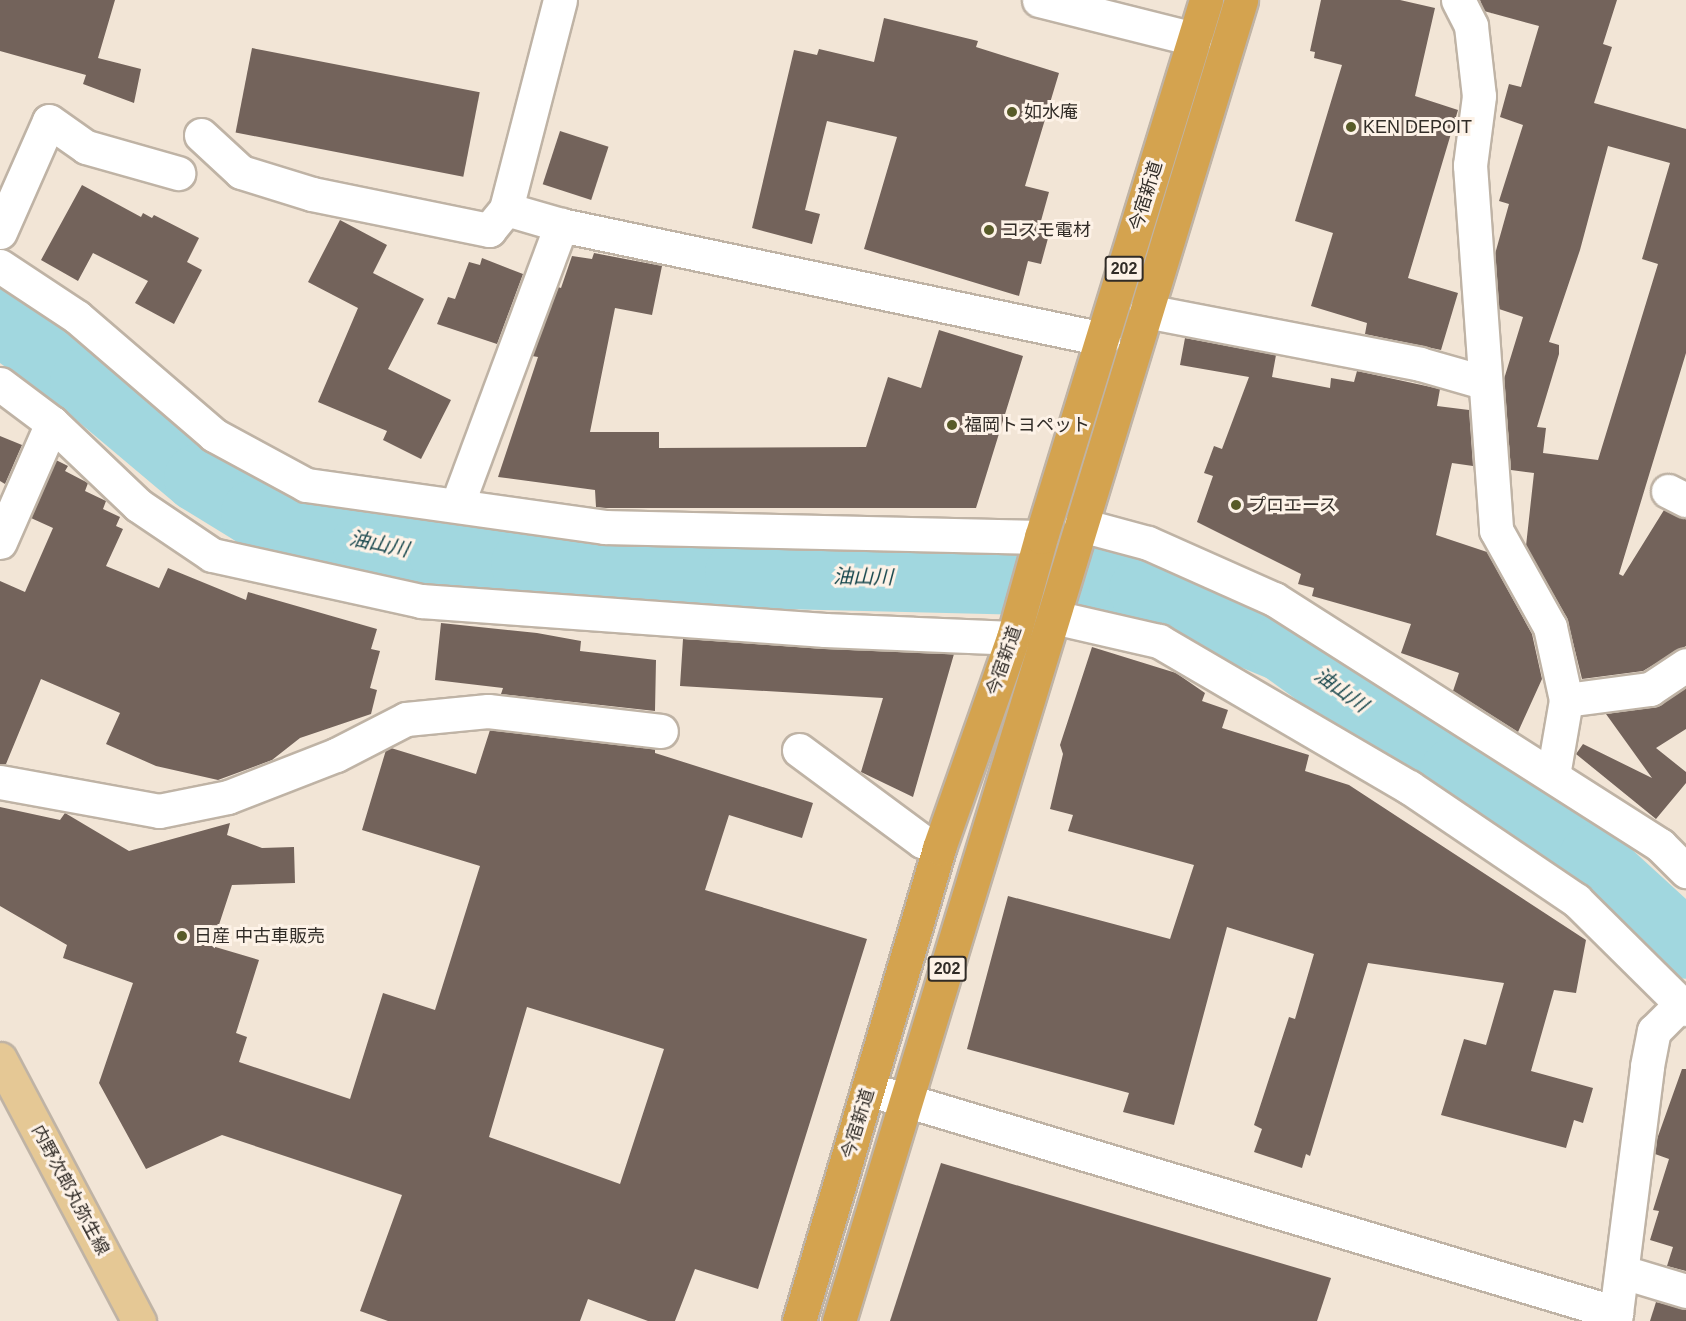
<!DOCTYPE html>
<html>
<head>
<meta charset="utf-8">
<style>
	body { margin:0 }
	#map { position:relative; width:1686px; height:1321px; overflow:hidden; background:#f2e5d6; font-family:Arial,"Noto Sans JP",sans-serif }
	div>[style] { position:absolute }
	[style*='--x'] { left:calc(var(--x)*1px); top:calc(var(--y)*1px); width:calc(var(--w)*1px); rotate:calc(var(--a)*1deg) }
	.river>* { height:68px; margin:-34px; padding:0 34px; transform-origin:34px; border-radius:34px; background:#a1d7df }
	.building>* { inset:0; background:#73635b; transform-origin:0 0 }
	.roads { filter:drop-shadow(2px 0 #bfb3a5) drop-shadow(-2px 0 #bfb3a5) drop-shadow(0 2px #bfb3a5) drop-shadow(0 -2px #bfb3a5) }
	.minor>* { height:33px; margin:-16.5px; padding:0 16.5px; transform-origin:16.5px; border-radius:16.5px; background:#fff }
	.major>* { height:33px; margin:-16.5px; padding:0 16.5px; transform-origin:16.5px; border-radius:16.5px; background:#e5c895 }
	.highway>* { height:33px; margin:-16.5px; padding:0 16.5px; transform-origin:16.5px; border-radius:16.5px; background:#d4a34f }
	.dots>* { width:16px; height:16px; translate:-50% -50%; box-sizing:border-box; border:3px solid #fdf2e7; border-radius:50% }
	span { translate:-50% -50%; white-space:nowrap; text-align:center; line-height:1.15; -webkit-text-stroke:6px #fdf2e7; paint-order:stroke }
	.shield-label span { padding:2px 4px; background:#fdf2e7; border:2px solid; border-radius:4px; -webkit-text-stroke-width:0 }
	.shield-label { font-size:16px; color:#312c27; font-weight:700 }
	.poi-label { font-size:18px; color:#312c27 }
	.left { translate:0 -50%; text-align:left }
	.street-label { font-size:18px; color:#312c27 }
	.water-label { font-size:20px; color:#16464c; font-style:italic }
</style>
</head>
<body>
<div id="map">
	<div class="river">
		<i style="--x:0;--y:321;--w:104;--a:36"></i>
		<i style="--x:84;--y:382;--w:149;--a:40.1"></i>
		<i style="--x:198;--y:478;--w:67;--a:31.6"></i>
		<i style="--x:255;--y:513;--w:115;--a:15.1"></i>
		<i style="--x:366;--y:543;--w:79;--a:10.9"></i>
		<i style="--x:444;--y:558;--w:81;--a:4.2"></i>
		<i style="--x:525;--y:564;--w:214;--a:2.7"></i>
		<i style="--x:739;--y:574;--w:377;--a:1.4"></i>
		<i style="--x:1116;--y:583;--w:28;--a:15"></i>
		<i style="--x:1143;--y:590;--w:152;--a:22.5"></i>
		<i style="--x:1283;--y:648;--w:211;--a:35.9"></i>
		<i style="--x:1454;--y:772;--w:163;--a:32.2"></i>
		<i style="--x:1592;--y:859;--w:127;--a:42.5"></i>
	</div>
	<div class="building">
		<i style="clip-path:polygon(0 0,115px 0,98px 58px,141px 69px,134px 103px,83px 84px,86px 75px,0 51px)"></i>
		<i style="clip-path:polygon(1321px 0,1400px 0,1435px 8px,1415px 96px,1458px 110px,1408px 278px,1458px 293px,1441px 350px,1365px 334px,1367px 323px,1311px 306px,1333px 233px,1295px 221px,1342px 65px,1314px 58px,1315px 52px,1310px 51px)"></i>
		<i style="clip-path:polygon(evenodd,1480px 0,1617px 0,1603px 44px,1612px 47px,1594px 103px,1686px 129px,1686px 353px,1619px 574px,1623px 576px,1664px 510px,1686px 519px,1686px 646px,1643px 671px,1582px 679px,1567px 618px,1526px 546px,1534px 473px,1511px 470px,1504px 379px,1523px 317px,1499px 309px,1495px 254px,1509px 204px,1499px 201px,1523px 125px,1500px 117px,1509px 84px,1521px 87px,1539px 26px,1484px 11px,1480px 0,1608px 146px,1670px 163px,1642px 259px,1658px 264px,1598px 460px,1543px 453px,1546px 428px,1537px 427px,1559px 354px,1559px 345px,1549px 342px,1580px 250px,1608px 146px)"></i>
		<i style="clip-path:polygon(884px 18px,978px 41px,976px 47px,1059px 73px,1025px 186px,1049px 192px,1039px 228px,1050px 231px,1041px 264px,1028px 261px,1019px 296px,864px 249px,897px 137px,827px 121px,805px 210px,820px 214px,812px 244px,752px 228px,794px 50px,817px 55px,819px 49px,874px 62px)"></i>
		<i style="left:252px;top:48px;width:232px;height:86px;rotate:11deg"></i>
		<i style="left:560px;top:131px;width:51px;height:56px;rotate:18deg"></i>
		<i style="clip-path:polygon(82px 185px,141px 217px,143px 213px,152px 218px,154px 215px,199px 238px,187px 262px,202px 270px,174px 324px,135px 303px,148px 281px,93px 253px,78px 281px,41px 260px)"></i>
		<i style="clip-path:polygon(340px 220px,387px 245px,373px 273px,424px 299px,388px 369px,451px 400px,421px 459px,383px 440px,387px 431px,318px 402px,358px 308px,308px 282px)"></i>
		<i style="clip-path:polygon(594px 253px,662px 266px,652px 315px,615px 308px,590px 432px,659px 432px,659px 448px,866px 447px,888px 377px,921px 388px,939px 330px,1023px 356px,976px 508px,606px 508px,596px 507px,595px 490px,498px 477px,538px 357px,532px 356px,558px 287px,561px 288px,572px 256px,592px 259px)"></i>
		<i style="clip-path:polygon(482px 258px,523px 274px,497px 344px,437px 324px,448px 297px,455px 299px,469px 262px,480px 265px)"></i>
		<i style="clip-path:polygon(1185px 338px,1276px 355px,1272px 377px,1330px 388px,1331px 378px,1354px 382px,1357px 371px,1440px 389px,1437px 406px,1469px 410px,1473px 466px,1452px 463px,1436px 535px,1487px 552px,1532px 634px,1542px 679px,1518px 732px,1453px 691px,1459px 673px,1401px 653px,1411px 624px,1312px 596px,1314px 588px,1298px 584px,1301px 574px,1197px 522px,1213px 476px,1204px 473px,1214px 446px,1222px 449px,1249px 377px,1180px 365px)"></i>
		<i style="clip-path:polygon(0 436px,22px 445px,5px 484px,0 481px)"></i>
		<i style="clip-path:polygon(56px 460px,68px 466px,65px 471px,88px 483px,85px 491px,106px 501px,103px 509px,120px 517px,116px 526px,123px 529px,106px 566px,159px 588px,168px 568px,246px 600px,248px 592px,377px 629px,371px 649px,380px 651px,370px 688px,377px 690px,371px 714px,300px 738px,272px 760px,218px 780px,156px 766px,106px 744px,120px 713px,41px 679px,6px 764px,0 764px,0 581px,25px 592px,53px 528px,31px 518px)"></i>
		<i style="clip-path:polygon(441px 623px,537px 633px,581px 641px,580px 651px,656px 660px,655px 711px,501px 694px,503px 688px,435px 680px)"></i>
		<i style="clip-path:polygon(683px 639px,954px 654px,913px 797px,861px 772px,883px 698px,680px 686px)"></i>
		<i style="clip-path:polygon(1092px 647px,1176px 673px,1205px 693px,1202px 701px,1228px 710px,1222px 728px,1309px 755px,1305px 771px,1349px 785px,1586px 940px,1576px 993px,1554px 990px,1531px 1071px,1593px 1088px,1583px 1123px,1574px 1120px,1566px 1148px,1441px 1115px,1464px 1039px,1486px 1045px,1504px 983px,1368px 963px,1310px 1156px,1306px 1154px,1302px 1168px,1254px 1152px,1262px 1129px,1254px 1125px,1289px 1017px,1295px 1019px,1314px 954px,1227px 927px,1174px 1125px,1123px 1112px,1129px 1093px,967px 1049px,1008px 896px,1170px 939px,1194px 865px,1068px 831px,1073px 815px,1050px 809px,1063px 754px,1060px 745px)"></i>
		<i style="clip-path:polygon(1686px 688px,1686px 729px,1656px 748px,1686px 772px,1686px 783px,1656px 819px,1576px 754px,1583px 744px,1652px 778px,1606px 714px,1653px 707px)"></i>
		<i style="clip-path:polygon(evenodd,490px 730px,655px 749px,655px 753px,813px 803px,802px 838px,729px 815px,705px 890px,867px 939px,758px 1289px,695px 1269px,675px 1321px,648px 1321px,588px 1299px,580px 1321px,388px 1321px,360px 1311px,402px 1195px,222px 1135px,146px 1169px,99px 1083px,133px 983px,63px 958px,67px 945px,0 906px,0 807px,60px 820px,65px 813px,129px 851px,230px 823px,227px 835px,262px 848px,294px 847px,295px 883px,232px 885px,212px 946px,259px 960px,236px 1033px,247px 1037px,239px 1062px,350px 1099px,383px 993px,435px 1010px,480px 866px,362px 830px,386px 750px,391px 748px,476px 774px,490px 730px,527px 1007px,664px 1049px,620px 1184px,489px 1137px,527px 1007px)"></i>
		<i style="clip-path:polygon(1682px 1069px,1686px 1069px,1686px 1271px,1667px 1266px,1673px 1247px,1650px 1240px,1659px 1211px,1653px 1210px,1669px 1159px,1655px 1154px,1657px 1139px)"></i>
		<i style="clip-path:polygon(941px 1163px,1331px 1278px,1317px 1321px,890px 1321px)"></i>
		<i style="clip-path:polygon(1656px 1302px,1686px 1309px,1686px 1321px,1650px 1321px)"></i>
	</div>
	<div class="roads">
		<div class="minor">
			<i style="--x:560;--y:0;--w:216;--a:104.5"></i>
			<i style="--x:506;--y:209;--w:57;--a:16.2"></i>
			<i style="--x:561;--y:225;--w:554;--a:11.88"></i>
			<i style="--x:1039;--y:0;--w:160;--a:14.1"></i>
			<i style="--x:1458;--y:0;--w:29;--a:63"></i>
			<i style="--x:1471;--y:26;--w:70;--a:83.5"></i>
			<i style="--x:1479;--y:96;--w:70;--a:97.4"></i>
			<i style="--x:1470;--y:165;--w:366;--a:85.9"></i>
			<i style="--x:1496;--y:530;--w:111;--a:60.9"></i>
			<i style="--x:1550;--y:627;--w:75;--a:77.6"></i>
			<i style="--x:1566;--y:700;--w:76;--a:99.8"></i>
			<i style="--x:201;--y:135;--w:54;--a:42.8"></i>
			<i style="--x:241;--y:172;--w:74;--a:17.2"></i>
			<i style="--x:312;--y:194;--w:181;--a:11.5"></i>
			<i style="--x:489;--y:230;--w:27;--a:-51"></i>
			<i style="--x:0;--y:232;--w:121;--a:-66.2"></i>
			<i style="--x:49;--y:121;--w:45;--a:35.1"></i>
			<i style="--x:86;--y:147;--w:96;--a:15.8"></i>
			<i style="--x:0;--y:266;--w:92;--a:33.5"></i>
			<i style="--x:77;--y:317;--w:181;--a:40.7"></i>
			<i style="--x:214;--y:435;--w:105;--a:28.5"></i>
			<i style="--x:306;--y:485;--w:301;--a:8"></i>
			<i style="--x:604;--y:527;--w:437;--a:1.3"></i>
			<i style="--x:1146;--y:311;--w:279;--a:10.9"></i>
			<i style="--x:1420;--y:364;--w:66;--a:15.9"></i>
			<i style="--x:0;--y:384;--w:65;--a:36.9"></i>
			<i style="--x:52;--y:423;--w:119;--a:43.6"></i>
			<i style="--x:138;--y:505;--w:89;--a:34"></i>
			<i style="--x:212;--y:555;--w:214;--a:12.4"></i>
			<i style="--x:421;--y:601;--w:405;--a:4.1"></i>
			<i style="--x:825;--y:630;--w:188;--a:2.4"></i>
			<i style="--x:1668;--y:491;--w:20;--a:27"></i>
			<i style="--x:457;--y:505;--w:299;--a:-69.6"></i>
			<i style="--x:1081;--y:525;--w:69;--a:15"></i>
			<i style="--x:1148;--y:543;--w:138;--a:24"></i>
			<i style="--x:1274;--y:599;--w:458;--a:32.5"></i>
			<i style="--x:1660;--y:845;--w:37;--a:45"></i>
			<i style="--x:0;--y:542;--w:130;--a:-66.4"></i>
			<i style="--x:1054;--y:617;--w:108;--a:12.9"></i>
			<i style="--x:1159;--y:641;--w:290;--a:30.3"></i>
			<i style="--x:1409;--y:787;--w:202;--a:34.1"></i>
			<i style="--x:1576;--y:900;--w:155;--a:44.7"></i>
			<i style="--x:1566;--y:700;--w:85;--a:-7.5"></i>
			<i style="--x:1650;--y:689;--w:43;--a:-33.7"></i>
			<i style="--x:799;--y:750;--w:153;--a:36.5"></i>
			<i style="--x:922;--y:841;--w:18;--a:22"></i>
			<i style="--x:0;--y:782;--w:162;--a:10.3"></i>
			<i style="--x:159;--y:811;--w:70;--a:-11.5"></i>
			<i style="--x:228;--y:797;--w:116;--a:-21.3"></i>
			<i style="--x:336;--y:755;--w:79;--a:-27.2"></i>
			<i style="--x:406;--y:719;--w:82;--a:-5.6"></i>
			<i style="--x:488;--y:711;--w:174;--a:6.6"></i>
			<i style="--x:868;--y:1089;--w:781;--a:16.67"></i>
			<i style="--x:1623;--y:1272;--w:66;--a:16.8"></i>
			<i style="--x:1615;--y:1321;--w:257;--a:-82.8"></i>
			<i style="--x:1647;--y:1066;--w:36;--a:-79"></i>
			<i style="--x:1654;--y:1031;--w:37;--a:-45"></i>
		</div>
		<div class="major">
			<i style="--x:0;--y:1059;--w:297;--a:62.1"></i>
		</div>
		<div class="highway">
			<i style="--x:799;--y:1321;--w:493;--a:-73.5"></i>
			<i style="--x:939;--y:848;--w:223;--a:-70.6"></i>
			<i style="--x:1013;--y:638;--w:105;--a:-74.5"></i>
			<i style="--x:1041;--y:537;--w:562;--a:-72.92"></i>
			<i style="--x:839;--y:1321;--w:1381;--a:-73.07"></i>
		</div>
	</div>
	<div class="dots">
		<i style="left:1012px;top:112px;background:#585b28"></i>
		<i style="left:1351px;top:127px;background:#585b28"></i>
		<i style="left:989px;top:230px;background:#585b28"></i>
		<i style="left:952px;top:425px;background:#585b28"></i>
		<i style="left:1236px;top:505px;background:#585b28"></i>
		<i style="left:182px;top:936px;background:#585b28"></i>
	</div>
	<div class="shield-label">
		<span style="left:1124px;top:269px">202</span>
		<span style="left:947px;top:969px">202</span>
	</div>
	<div class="poi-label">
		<span class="left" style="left:1024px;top:112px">如水庵</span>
		<span class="left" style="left:1363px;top:127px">KEN DEPOIT</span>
		<span class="left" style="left:1001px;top:230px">コスモ電材</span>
		<span class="left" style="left:964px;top:425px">福岡トヨペット</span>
		<span class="left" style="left:1248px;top:505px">プロエース</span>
		<span class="left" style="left:194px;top:936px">日産 中古車販売</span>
	</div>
	<div class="street-label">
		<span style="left:1146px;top:196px;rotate:-73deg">今宿新道</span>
		<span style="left:1004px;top:661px;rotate:-71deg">今宿新道</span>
		<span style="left:858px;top:1124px;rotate:-73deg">今宿新道</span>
		<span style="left:70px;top:1190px;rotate:62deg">内野次郎丸弥生線</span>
	</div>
	<div class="water-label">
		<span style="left:379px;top:544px;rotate:12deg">油山川</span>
		<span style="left:863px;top:577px;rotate:1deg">油山川</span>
		<span style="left:1341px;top:690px;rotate:36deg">油山川</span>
	</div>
</div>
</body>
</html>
